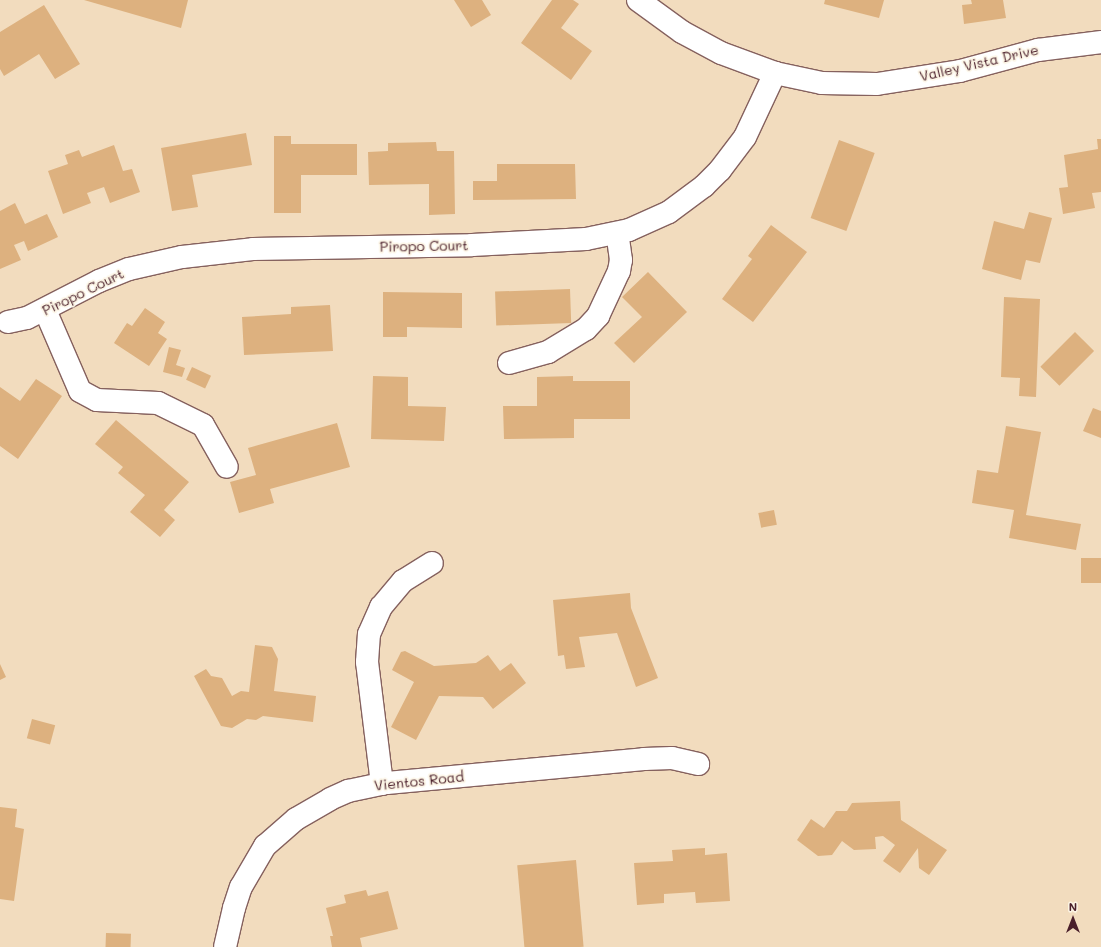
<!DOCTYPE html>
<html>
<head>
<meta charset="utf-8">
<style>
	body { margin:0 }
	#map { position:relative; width:1101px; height:947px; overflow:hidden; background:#f2dcbe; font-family:Mali,sans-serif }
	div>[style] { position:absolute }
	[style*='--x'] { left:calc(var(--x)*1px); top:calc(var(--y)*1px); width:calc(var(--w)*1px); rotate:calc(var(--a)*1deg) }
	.building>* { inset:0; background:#ddb17f; transform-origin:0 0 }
	.roads { filter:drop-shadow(1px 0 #85615e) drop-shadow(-1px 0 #85615e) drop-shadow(0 1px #85615e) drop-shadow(0 -1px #85615e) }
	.minor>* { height:22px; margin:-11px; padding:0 11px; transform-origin:11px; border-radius:11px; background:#fff }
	span { translate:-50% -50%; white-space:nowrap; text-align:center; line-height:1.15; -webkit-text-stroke:3.5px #fcf5e5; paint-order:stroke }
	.street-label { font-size:14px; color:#4a1f2b }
	.north { position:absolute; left:1053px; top:899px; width:40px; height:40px; -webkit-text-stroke:3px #fcf5e5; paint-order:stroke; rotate:0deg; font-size:11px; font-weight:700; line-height:16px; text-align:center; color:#4a1f2b }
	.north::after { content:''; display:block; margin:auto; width:14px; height:18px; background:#4a1f2b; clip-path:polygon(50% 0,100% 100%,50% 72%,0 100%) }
</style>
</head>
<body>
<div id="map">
	<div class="building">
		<i style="clip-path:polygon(84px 0,188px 0,181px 28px)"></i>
		<i style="clip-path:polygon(454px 0,482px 0,491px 15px,471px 27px)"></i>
		<i style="clip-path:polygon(552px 0,573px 0,579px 4px,561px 28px,592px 51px,571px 80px,521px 43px)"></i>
		<i style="clip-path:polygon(825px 0,884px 0,879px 18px,824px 4px)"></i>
		<i style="clip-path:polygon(971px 0,1003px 0,1006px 18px,964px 24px,962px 5px,972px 4px)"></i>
		<i style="clip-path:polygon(44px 5px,80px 64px,55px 79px,39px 54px,4px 76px,0 69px,0 32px)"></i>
		<i style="clip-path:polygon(246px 133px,252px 165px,192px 175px,198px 207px,172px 211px,161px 148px)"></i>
		<i style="clip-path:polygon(274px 136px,291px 136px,291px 144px,357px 144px,357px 175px,301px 175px,301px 213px,274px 213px)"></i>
		<i style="clip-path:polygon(1097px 139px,1101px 139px,1101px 192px,1092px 193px,1095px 208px,1063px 214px,1059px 188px,1068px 187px,1064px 155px,1098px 149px)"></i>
		<i style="left:839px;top:140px;width:38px;height:83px;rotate:20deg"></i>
		<i style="clip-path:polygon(436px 142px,437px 151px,454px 151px,455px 214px,429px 215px,429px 184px,369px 185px,368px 152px,388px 151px,388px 143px)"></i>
		<i style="clip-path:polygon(114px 145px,123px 171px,132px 169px,140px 192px,110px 203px,104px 187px,87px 193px,91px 203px,63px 214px,48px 171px,68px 164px,65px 155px,79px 150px,82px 157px)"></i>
		<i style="clip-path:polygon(497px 164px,575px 164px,576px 199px,473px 200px,473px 181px,497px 181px)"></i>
		<i style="clip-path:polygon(15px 203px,25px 224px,47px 214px,58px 237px,28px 251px,24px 241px,14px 245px,21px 260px,0 269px,0 211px)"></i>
		<i style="clip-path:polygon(1029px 212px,1052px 218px,1040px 263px,1026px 260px,1021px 280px,982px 269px,994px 221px,1024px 229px)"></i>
		<i style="clip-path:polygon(771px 225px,807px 252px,753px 322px,722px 299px,752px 259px,748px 256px)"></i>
		<i style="clip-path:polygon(648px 272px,687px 312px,634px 363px,614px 343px,642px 317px,622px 297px)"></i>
		<i style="left:570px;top:289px;width:34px;height:75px;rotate:88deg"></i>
		<i style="clip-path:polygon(383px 292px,462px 293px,462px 328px,407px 327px,407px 337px,383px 337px)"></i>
		<i style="clip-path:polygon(1004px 297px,1040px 299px,1036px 397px,1019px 396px,1020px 378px,1001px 377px)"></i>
		<i style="clip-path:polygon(330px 305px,333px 351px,244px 355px,242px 317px,291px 314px,291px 307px)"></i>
		<i style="clip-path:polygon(145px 308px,165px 322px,158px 333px,167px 339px,149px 366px,114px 343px,127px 323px,132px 326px)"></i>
		<i style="left:1075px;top:332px;width:27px;height:49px;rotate:45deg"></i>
		<i style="clip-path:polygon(169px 347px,181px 350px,176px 365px,185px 368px,182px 377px,163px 372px)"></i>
		<i style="left:192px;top:367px;width:21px;height:14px;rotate:25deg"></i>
		<i style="clip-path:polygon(373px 376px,408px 377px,408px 406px,446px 407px,444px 441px,371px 439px)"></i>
		<i style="clip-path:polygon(573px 376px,573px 381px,630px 381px,630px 419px,574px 419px,574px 438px,504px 439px,503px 406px,537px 406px,537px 377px)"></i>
		<i style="clip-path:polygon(36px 379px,62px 396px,18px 459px,0 446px,0 387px,20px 401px)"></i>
		<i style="clip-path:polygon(1093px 408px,1101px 411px,1101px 438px,1083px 431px)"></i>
		<i style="clip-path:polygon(116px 420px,189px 482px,164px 510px,175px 520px,160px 537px,130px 512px,145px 495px,118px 473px,123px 467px,95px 444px)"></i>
		<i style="clip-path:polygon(337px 423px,350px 467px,270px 489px,274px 503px,239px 513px,230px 482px,256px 475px,248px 448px)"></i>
		<i style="clip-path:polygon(1006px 426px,1041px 432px,1026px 515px,1081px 524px,1076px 550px,1009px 538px,1014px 510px,972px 503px,977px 470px,998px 473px)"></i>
		<i style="left:774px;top:510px;width:15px;height:16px;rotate:79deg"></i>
		<i style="left:1081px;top:558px;width:20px;height:25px"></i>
		<i style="clip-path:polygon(630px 593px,631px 608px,658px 678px,636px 687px,617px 633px,579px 637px,585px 667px,566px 669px,564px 655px,558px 656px,553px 600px)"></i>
		<i style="clip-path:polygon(255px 645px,272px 647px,278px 659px,274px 691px,316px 696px,313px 722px,263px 716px,256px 720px,247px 719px,232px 728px,221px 726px,194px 676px,206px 669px,211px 676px,222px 678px,232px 696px,241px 691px,249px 692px)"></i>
		<i style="clip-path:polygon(405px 651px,434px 666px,476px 663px,488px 655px,500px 671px,511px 663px,526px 683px,493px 709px,483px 697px,439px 696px,416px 740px,391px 727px,414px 682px,392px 670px,401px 652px)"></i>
		<i style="clip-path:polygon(0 664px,6px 677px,0 680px)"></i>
		<i style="left:32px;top:719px;width:24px;height:20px;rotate:15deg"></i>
		<i style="clip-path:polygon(900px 801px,901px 820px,947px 850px,929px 875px,919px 868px,918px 848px,900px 873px,883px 861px,895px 845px,883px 836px,875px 837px,876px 849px,854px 850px,842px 841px,832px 855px,818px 856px,797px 840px,811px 819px,824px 828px,836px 811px,847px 811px,852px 803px)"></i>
		<i style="clip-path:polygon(0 807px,17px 809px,15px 827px,24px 829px,14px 901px,0 899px)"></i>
		<i style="clip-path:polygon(705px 848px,705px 855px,727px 853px,730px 901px,696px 903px,695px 892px,664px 894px,664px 903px,637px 905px,634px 863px,673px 861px,672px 850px)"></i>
		<i style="left:576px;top:860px;width:87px;height:59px;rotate:85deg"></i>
		<i style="clip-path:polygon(366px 890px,368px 896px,388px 891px,398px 929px,360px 938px,362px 947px,332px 947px,330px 936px,333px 936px,326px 908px,346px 903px,344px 895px)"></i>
		<i style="left:106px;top:933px;width:25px;height:14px;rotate:2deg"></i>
	</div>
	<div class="roads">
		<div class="minor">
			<i style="--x:638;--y:0;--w:54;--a:36"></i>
			<i style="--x:682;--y:32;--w:44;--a:28.3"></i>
			<i style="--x:721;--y:53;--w:58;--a:20.3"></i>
			<i style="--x:775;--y:73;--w:48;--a:12"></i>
			<i style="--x:822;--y:83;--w:55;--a:1"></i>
			<i style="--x:877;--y:84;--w:84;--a:-8.9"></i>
			<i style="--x:960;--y:71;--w:81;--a:-15.1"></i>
			<i style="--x:1038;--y:50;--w:64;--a:-7.2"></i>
			<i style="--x:45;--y:310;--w:88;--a:66.6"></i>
			<i style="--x:80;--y:391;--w:19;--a:28"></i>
			<i style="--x:97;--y:400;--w:61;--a:2.8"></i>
			<i style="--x:158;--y:403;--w:50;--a:26.1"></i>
			<i style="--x:203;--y:425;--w:48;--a:60.3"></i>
			<i style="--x:8;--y:322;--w:19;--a:-12"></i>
			<i style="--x:27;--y:318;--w:81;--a:-27.2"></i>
			<i style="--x:99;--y:281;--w:32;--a:-22"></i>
			<i style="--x:129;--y:269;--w:54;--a:-12.8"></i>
			<i style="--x:182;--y:257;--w:71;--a:-6.4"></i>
			<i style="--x:253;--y:249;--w:219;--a:-1"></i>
			<i style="--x:472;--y:245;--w:114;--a:-3"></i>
			<i style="--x:586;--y:239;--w:44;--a:-11.8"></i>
			<i style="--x:629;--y:230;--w:44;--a:-24.2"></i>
			<i style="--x:669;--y:212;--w:44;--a:-36.6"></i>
			<i style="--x:704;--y:186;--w:23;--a:-45"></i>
			<i style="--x:720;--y:170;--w:41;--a:-52.9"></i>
			<i style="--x:745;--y:137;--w:71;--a:-64.9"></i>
			<i style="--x:509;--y:363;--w:41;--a:-15.8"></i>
			<i style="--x:548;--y:352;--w:44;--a:-31.2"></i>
			<i style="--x:586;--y:329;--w:18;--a:-47"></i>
			<i style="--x:598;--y:316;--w:50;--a:-65"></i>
			<i style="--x:619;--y:271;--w:11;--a:-80"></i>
			<i style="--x:621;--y:260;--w:27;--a:-98"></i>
			<i style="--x:382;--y:784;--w:123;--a:-97"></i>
			<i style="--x:367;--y:662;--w:28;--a:-86"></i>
			<i style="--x:369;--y:634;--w:30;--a:-66"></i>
			<i style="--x:381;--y:607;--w:34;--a:-50"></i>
			<i style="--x:403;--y:581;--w:34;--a:-32"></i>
			<i style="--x:225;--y:947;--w:40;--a:-77"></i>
			<i style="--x:234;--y:908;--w:22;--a:-72"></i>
			<i style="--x:241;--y:887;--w:48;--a:-59.7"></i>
			<i style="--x:265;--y:846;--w:41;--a:-41.1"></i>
			<i style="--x:296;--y:819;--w:39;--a:-30"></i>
			<i style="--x:330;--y:799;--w:20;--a:-24"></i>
			<i style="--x:348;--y:791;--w:40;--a:-12"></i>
			<i style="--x:387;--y:783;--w:258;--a:-5.3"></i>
			<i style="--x:644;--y:759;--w:28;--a:-2"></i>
			<i style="--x:672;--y:758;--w:27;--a:13"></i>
		</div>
	</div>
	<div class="street-label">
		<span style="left:979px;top:63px;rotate:-13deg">Valley Vista Drive</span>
		<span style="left:424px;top:246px;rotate:-1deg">Piropo Court</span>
		<span style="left:83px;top:292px;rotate:-26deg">Piropo Court</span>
		<span style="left:419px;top:781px;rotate:-6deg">Vientos Road</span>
	</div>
	<div class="north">N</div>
</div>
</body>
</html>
